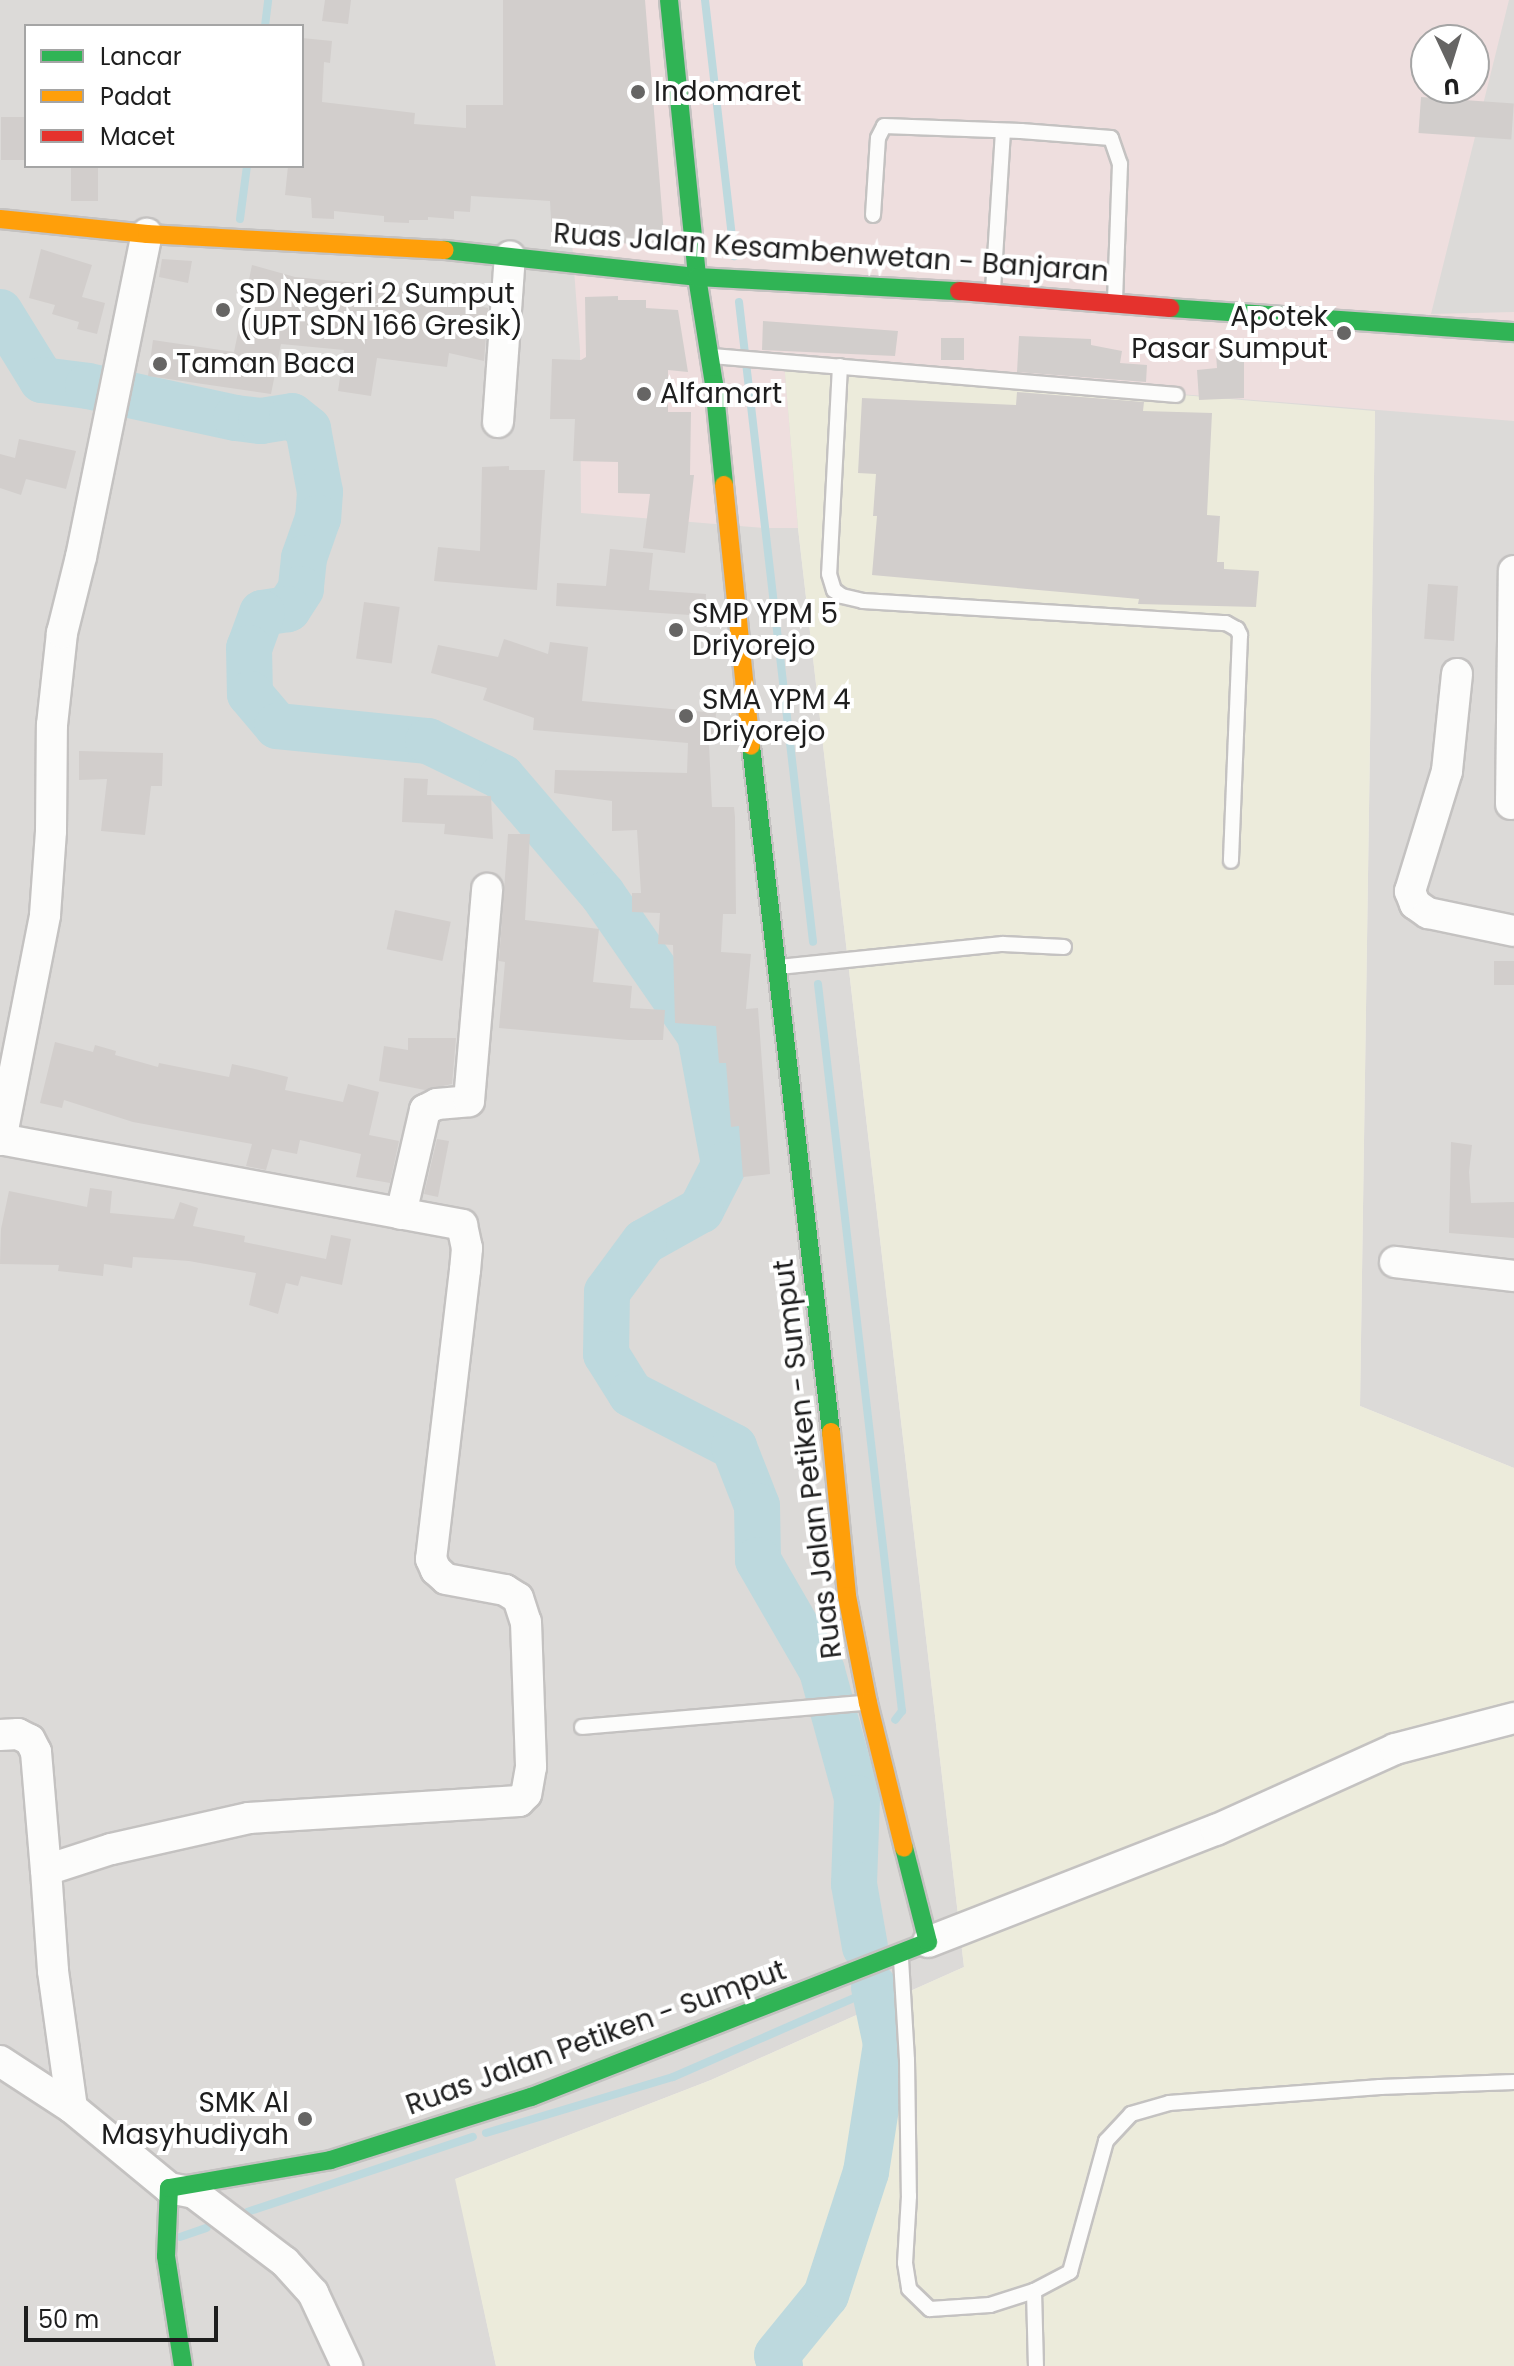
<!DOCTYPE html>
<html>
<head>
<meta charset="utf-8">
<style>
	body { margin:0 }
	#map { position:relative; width:1514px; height:2366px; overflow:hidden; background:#edeae7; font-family:Poppins,sans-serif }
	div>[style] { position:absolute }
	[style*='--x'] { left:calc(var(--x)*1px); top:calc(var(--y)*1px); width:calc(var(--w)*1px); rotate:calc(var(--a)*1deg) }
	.residential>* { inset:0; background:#dcdad8 }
	.commercial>* { inset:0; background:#eedede }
	.farmland>* { inset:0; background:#ecebdb }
	.stream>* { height:8px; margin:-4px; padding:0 4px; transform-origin:4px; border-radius:4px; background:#bdd9de }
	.river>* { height:46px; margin:-23px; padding:0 23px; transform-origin:23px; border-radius:23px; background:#bdd9de }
	.building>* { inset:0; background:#d2cecc; transform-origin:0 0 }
	.roads { filter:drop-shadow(2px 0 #c4c2c1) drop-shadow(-2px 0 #c4c2c1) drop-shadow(0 2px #c4c2c1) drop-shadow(0 -2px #c4c2c1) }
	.lane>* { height:14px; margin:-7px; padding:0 7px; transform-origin:7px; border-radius:7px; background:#fcfcfb }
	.street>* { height:30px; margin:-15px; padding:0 15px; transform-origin:15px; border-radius:15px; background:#fcfcfb }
	.fast>* { height:18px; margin:-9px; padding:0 9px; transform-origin:9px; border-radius:9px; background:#30b455 }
	.slow>* { height:18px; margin:-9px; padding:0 9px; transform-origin:9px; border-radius:9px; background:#ff9f0a }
	.jam>* { height:18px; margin:-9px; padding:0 9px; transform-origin:9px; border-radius:9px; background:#e5322d }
	.dots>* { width:22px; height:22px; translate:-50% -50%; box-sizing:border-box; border:4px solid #fff; border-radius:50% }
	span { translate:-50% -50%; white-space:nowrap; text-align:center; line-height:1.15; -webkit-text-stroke:8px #fff; paint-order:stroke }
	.poi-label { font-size:28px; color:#1e1e1e }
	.left { translate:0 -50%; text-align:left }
	.right { translate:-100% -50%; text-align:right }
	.street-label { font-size:28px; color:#1e1e1e }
	.legend { position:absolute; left:24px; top:24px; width:280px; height:144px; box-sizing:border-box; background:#fff; border:2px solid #a5a5a5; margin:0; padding:10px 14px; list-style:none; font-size:24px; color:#1e1e1e }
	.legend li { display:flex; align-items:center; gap:16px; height:40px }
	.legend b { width:40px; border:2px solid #a5a5a5 }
	.north { position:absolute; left:1410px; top:24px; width:80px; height:80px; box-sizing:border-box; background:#fff; border:2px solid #a5a5a5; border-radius:50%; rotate:176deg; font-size:22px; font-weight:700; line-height:32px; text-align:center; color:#1e1e1e }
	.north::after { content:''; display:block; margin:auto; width:28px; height:36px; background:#666564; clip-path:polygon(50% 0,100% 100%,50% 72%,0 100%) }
	.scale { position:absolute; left:24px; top:2306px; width:194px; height:36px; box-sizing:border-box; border:4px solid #1e1e1e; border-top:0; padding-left:10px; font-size:24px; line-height:28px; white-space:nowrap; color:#1e1e1e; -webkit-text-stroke:6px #fff; paint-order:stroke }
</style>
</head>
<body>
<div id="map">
	<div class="residential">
		<i style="clip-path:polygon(evenodd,0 0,1514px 0,1514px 1468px,1360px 1406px,1375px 411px,798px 528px,964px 1967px,711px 2080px,456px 2179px,496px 2366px,0 2366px,0 0,26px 26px,302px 26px,302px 166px,26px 166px,26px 26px,0 0,1426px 40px,1474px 40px,1474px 88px,1426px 88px,1426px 40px)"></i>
	</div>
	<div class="commercial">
		<i style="clip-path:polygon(evenodd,554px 0,1509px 0,1431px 314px,1514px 312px,1514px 421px,784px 362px,798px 528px,764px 528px,581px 513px,580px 350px,554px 0,1426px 40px,1474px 40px,1474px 88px,1426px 88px,1426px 40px)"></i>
	</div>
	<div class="farmland">
		<i style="clip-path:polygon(784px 362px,1375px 411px,1360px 1406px,1514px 1468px,1514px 2366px,496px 2366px,455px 2179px,711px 2080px,964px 1967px,798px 528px)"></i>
	</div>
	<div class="stream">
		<i style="--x:705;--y:0;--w:258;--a:83.5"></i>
		<i style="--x:265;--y:26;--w:26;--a:-83"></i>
		<i style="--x:240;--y:219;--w:53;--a:-82.5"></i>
		<i style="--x:739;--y:302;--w:644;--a:83.4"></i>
		<i style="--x:818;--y:984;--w:732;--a:83.41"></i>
		<i style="--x:902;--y:1711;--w:11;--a:128"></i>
		<i style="--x:851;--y:1776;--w:16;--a:-52"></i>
		<i style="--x:486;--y:2133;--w:195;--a:-16.7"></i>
		<i style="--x:673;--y:2077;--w:219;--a:-23.6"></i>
		<i style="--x:247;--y:2212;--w:238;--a:-18.4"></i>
		<i style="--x:180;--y:2237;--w:28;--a:-19"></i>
	</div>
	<div class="river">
		<i style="--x:0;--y:312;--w:80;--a:58.3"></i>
		<i style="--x:42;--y:380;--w:46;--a:7.4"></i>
		<i style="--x:88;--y:386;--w:151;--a:12.2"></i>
		<i style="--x:236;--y:418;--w:25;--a:7"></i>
		<i style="--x:261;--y:421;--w:31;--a:-9"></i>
		<i style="--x:292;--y:416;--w:21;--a:39"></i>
		<i style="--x:308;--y:429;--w:64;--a:79.2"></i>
		<i style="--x:320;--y:492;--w:26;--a:94"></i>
		<i style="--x:318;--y:518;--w:42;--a:109.3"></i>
		<i style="--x:304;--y:558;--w:31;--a:96"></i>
		<i style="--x:301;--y:589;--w:24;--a:123"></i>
		<i style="--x:288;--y:609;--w:26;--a:171"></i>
		<i style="--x:262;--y:613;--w:37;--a:110"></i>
		<i style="--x:249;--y:648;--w:46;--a:88.8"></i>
		<i style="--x:250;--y:694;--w:42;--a:49.8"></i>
		<i style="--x:277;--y:726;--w:152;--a:5.7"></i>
		<i style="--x:428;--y:741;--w:82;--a:25.9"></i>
		<i style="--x:502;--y:777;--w:155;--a:49.4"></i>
		<i style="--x:603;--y:895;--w:170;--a:55.3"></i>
		<i style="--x:700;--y:1035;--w:132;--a:79.5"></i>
		<i style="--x:724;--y:1165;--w:51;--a:117.1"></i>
		<i style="--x:701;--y:1210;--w:65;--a:150.7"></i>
		<i style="--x:644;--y:1242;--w:62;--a:126.5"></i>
		<i style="--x:607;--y:1292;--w:62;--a:90.9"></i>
		<i style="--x:606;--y:1354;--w:47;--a:58"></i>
		<i style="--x:631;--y:1394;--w:116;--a:27.2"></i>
		<i style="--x:734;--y:1447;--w:63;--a:68.7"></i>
		<i style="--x:757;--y:1506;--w:54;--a:88.9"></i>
		<i style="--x:758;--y:1560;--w:128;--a:60"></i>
		<i style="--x:822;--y:1671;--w:132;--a:74.6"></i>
		<i style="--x:857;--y:1798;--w:86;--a:92"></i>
		<i style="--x:854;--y:1884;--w:64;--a:80.1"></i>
		<i style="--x:780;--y:2366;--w:11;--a:-105"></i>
		<i style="--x:777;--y:2355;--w:77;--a:-50.8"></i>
		<i style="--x:826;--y:2295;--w:129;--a:-72"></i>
		<i style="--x:866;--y:2172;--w:130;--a:-81.1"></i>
		<i style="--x:886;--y:2044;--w:58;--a:-101.9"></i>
	</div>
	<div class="building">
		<i style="clip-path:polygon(325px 0,351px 0,348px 24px,322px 21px)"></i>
		<i style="clip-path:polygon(503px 0,645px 0,665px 247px,552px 237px,550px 201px,471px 196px,470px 212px,454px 211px,454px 219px,428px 217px,428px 220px,409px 220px,409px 223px,384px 222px,384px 216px,334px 211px,334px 219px,312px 218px,311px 198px,285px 195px,288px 166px,302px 166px,302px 38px,332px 41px,330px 63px,324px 62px,322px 102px,415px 113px,414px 124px,466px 128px,466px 105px,503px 105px)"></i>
		<i style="left:1421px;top:97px;width:93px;height:36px;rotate:4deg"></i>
		<i style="left:1px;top:117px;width:25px;height:43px"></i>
		<i style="left:71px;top:166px;width:27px;height:35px"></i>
		<i style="clip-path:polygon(41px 249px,92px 265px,82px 297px,105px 303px,97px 334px,77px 329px,79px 322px,52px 314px,55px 305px,29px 298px)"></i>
		<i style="clip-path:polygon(162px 259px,192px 261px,188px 283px,159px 277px)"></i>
		<i style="clip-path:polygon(252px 265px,295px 277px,396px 287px,442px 297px,443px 293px,468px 297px,467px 303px,488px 308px,484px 361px,449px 353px,447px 367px,377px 358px,371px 396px,338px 391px,344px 350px,281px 344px,271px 394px,148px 376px,153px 340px,234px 352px)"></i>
		<i style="clip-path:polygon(618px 296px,618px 300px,646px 300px,646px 308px,678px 310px,688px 372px,668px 370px,668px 412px,691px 412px,690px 475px,694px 475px,685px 553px,643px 548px,650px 494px,618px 493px,618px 462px,573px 461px,575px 419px,550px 419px,552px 359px,581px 360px,586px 357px,585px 297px)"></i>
		<i style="clip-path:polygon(763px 321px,898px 331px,895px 356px,762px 350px)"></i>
		<i style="clip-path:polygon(1019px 336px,1091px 339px,1091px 345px,1122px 351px,1120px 363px,1147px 365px,1146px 382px,1017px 372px)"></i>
		<i style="left:941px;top:338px;width:23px;height:22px"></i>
		<i style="clip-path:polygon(1244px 352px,1244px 398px,1199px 400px,1197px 370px,1217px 368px,1216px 354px)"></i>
		<i style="clip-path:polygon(1017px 392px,1144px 402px,1143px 411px,1212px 413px,1207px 515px,1220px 516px,1217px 562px,1224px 562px,1224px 569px,1259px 571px,1256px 607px,1138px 604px,1139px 599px,872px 575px,877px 516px,873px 516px,876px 474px,858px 473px,862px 398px,1016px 405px)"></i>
		<i style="clip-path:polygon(19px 439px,76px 451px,66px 489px,26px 479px,21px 495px,0 488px,0 454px,15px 458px)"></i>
		<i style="clip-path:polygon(509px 466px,509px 470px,545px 470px,537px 590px,434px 581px,438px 547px,480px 551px,482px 467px)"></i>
		<i style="clip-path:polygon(610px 549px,653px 553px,649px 590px,706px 594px,705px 616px,556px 606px,557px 583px,606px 586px)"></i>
		<i style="left:1428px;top:584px;width:30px;height:55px;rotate:4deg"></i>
		<i style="left:364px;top:602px;width:36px;height:57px;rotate:8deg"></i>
		<i style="clip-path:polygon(504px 639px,548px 654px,550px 642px,588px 647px,582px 701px,716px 713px,713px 745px,709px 745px,712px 807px,734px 807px,735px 817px,736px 914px,723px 914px,721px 952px,751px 954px,746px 1009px,758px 1008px,770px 1174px,743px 1177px,739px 1126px,731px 1127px,726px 1063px,719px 1063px,716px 1026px,675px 1023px,673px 945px,658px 944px,660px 913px,632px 912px,632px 893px,641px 893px,637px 830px,612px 831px,612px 801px,554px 793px,555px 770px,687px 773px,688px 743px,533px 730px,534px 718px,483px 700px,487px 688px,431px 673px,438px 645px,498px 657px)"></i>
		<i style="clip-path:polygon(79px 751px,163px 753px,162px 786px,151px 786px,145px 835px,101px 831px,107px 779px,79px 780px)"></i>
		<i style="clip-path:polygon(404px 778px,428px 779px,427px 795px,491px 796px,493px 839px,444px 834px,445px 824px,402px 822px)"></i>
		<i style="clip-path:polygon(508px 834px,530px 834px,525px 920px,599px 929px,593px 982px,632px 986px,630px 1008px,665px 1010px,663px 1040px,628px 1040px,499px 1028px,505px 962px,499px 961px)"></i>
		<i style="left:395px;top:910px;width:57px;height:40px;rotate:12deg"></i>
		<i style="left:1494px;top:961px;width:20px;height:24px"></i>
		<i style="clip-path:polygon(408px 1038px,456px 1038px,452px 1084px,425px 1090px,379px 1081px,384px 1046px,408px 1050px)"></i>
		<i style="clip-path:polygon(55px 1042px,93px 1052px,95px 1045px,116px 1051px,115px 1055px,158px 1067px,159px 1063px,229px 1077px,232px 1064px,255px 1069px,288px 1077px,285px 1090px,343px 1102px,348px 1084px,379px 1092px,369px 1135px,399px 1141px,390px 1183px,356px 1177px,361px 1154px,300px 1140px,297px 1154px,272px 1149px,266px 1170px,246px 1166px,252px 1144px,133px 1122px,64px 1100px,62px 1108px,40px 1103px)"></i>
		<i style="clip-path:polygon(437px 1139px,449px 1141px,438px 1197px,424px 1194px)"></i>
		<i style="clip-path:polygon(1451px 1142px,1472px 1145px,1469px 1172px,1471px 1203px,1514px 1202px,1514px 1238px,1449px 1233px)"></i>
		<i style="clip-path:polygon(90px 1188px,112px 1191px,110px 1213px,174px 1219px,180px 1202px,198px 1208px,193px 1226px,245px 1236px,244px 1242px,326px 1259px,331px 1235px,351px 1239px,342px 1285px,301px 1276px,298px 1286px,286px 1283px,278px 1314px,249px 1305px,256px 1273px,189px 1261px,133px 1257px,132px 1268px,104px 1264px,103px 1276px,58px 1271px,59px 1265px,0 1264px,1px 1229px,9px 1191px,87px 1207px)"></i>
	</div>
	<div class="roads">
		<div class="lane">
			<i style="--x:873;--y:215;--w:77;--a:-86.3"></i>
			<i style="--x:878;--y:138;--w:13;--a:-63"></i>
			<i style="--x:884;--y:126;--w:137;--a:2.1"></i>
			<i style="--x:1021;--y:131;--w:90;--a:4.4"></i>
			<i style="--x:1111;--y:138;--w:28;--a:71"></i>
			<i style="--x:1120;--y:164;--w:137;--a:92.1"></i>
			<i style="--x:993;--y:290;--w:159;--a:-86.4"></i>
			<i style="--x:713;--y:356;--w:465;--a:4.8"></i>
			<i style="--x:840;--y:366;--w:208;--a:93"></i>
			<i style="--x:829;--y:574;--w:17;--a:73"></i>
			<i style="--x:834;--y:590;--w:10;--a:37"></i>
			<i style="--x:842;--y:596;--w:22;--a:13"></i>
			<i style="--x:863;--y:601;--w:364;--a:3.5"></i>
			<i style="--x:1226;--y:623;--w:13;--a:29"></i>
			<i style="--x:1237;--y:629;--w:7;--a:63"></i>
			<i style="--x:1240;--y:635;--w:226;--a:92.3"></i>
			<i style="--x:779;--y:967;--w:225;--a:-5.9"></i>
			<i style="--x:1003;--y:944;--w:61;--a:2.8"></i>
			<i style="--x:582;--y:1727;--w:283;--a:-4.9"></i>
			<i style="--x:901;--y:1959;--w:101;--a:86.6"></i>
			<i style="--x:907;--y:2060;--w:136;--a:89.2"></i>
			<i style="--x:909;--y:2196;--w:67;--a:93.4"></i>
			<i style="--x:905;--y:2263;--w:26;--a:81"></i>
			<i style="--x:909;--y:2289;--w:29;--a:44"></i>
			<i style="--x:930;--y:2309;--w:60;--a:-3.8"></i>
			<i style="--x:990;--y:2305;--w:46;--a:-17.7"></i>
			<i style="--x:1034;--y:2291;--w:41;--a:-27.8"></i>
			<i style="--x:1070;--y:2272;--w:136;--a:-74.6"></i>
			<i style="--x:1106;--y:2141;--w:37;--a:-47"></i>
			<i style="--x:1131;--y:2114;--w:40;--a:-16"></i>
			<i style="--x:1169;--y:2103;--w:212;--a:-4.3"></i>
			<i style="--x:1380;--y:2087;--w:134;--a:-2.1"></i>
			<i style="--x:1034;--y:2291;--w:75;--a:88.5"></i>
		</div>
		<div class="street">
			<i style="--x:498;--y:422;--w:166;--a:-85.9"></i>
			<i style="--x:1457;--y:674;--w:98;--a:95.9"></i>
			<i style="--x:1447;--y:771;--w:126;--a:107.1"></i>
			<i style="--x:1410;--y:891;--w:14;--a:69"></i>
			<i style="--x:1415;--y:904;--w:16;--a:35"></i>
			<i style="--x:1428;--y:913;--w:88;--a:11.8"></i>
			<i style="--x:1511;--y:804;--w:233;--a:-89.3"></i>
			<i style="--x:0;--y:1139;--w:470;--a:10.5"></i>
			<i style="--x:462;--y:1225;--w:24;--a:78"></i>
			<i style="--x:467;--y:1248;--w:22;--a:95"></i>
			<i style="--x:465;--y:1270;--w:291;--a:96.7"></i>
			<i style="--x:431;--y:1559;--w:12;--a:66"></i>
			<i style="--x:436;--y:1570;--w:13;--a:42"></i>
			<i style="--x:446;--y:1579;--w:60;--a:10.6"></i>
			<i style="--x:505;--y:1590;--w:15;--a:32"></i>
			<i style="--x:518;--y:1598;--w:25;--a:72"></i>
			<i style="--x:526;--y:1622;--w:145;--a:88"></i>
			<i style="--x:531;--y:1767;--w:27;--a:100"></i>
			<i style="--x:526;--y:1794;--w:10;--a:135"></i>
			<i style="--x:519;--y:1801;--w:271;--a:176.4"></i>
			<i style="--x:249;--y:1818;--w:141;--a:167.3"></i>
			<i style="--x:111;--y:1849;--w:68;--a:162.1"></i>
			<i style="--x:46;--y:1870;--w:101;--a:86"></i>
			<i style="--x:53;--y:1971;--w:138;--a:82.1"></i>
			<i style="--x:1;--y:1140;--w:229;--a:-78.9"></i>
			<i style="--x:45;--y:915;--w:84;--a:-85.9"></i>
			<i style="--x:51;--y:831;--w:106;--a:-89.5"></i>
			<i style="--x:52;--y:725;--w:93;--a:-83.8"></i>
			<i style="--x:62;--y:633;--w:78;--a:-76"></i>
			<i style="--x:81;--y:557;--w:330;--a:-78.5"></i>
			<i style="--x:401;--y:1214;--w:107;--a:-77"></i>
			<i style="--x:425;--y:1110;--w:13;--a:-27"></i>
			<i style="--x:437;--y:1104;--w:32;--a:-5"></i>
			<i style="--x:469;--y:1101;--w:213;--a:-85.1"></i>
			<i style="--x:1395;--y:1262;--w:120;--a:6.7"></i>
			<i style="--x:0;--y:1735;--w:18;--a:-3"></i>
			<i style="--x:18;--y:1734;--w:13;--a:27"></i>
			<i style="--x:30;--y:1740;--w:13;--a:63"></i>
			<i style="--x:36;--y:1752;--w:118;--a:85.2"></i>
			<i style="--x:928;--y:1942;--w:309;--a:-21.3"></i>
			<i style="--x:1216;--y:1830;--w:196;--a:-24.3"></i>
			<i style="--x:1395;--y:1749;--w:123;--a:-14.6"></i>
			<i style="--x:0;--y:2061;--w:86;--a:33.1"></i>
			<i style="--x:72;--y:2108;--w:126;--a:39.5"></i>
			<i style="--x:169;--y:2188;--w:25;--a:11"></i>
			<i style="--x:194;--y:2193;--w:114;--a:37.2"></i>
			<i style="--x:285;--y:2262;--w:42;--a:47.9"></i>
			<i style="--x:313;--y:2293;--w:81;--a:65"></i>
		</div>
		<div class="fast">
			<i style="--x:669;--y:0;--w:278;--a:84.2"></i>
			<i style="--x:697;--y:277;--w:108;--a:81"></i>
			<i style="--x:714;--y:384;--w:101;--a:84.3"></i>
			<i style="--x:445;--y:250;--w:253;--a:6.1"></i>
			<i style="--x:697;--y:277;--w:262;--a:3.1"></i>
			<i style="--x:1170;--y:308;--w:345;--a:4"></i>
			<i style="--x:751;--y:746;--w:691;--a:83.35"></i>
			<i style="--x:183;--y:2366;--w:111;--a:-98.8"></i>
			<i style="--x:166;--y:2256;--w:68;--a:-87.5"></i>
			<i style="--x:169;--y:2188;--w:164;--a:-9.8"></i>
			<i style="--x:331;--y:2160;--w:210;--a:-17.5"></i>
			<i style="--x:531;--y:2097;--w:426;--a:-21.3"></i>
			<i style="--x:928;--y:1942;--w:97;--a:-104.3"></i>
		</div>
		<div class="slow">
			<i style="--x:0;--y:219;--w:148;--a:5.8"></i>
			<i style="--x:147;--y:234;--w:298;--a:3.1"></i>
			<i style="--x:724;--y:485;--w:262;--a:84.1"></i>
			<i style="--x:831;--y:1432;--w:165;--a:84.4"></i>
			<i style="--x:847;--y:1596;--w:109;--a:78.9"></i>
			<i style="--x:868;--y:1703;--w:149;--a:76.1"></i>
		</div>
		<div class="jam">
			<i style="--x:959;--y:291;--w:212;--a:4.6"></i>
		</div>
	</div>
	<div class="dots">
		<i style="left:638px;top:92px;background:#666564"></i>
		<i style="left:223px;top:310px;background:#666564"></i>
		<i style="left:1344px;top:333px;background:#666564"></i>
		<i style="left:160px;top:364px;background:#666564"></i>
		<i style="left:644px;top:394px;background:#666564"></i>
		<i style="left:676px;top:630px;background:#666564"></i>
		<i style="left:686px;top:716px;background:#666564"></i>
		<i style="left:305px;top:2119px;background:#666564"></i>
	</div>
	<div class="poi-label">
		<span class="left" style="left:654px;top:92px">Indomaret</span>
		<span class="left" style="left:239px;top:310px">SD Negeri 2 Sumput<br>(UPT SDN 166 Gresik)</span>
		<span class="right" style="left:1328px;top:333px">Apotek<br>Pasar Sumput</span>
		<span class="left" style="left:176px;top:364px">Taman Baca</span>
		<span class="left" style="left:660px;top:394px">Alfamart</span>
		<span class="left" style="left:692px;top:630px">SMP YPM 5<br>Driyorejo</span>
		<span class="left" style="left:702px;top:716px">SMA YPM 4<br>Driyorejo</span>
		<span class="right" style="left:289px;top:2119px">SMK Al<br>Masyhudiyah</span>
	</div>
	<div class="street-label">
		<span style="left:831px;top:253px;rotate:4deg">Ruas Jalan Kesambenwetan - Banjaran</span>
		<span style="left:808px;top:1459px;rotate:-97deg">Ruas Jalan Petiken - Sumput</span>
		<span style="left:596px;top:2038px;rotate:-20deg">Ruas Jalan Petiken - Sumput</span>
	</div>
	<ul class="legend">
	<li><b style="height:10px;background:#30b455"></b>Lancar</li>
	<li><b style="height:10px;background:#ff9f0a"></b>Padat</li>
	<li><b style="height:10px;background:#e5322d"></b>Macet</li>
	</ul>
	<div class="north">U</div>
	<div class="scale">50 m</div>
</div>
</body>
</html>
